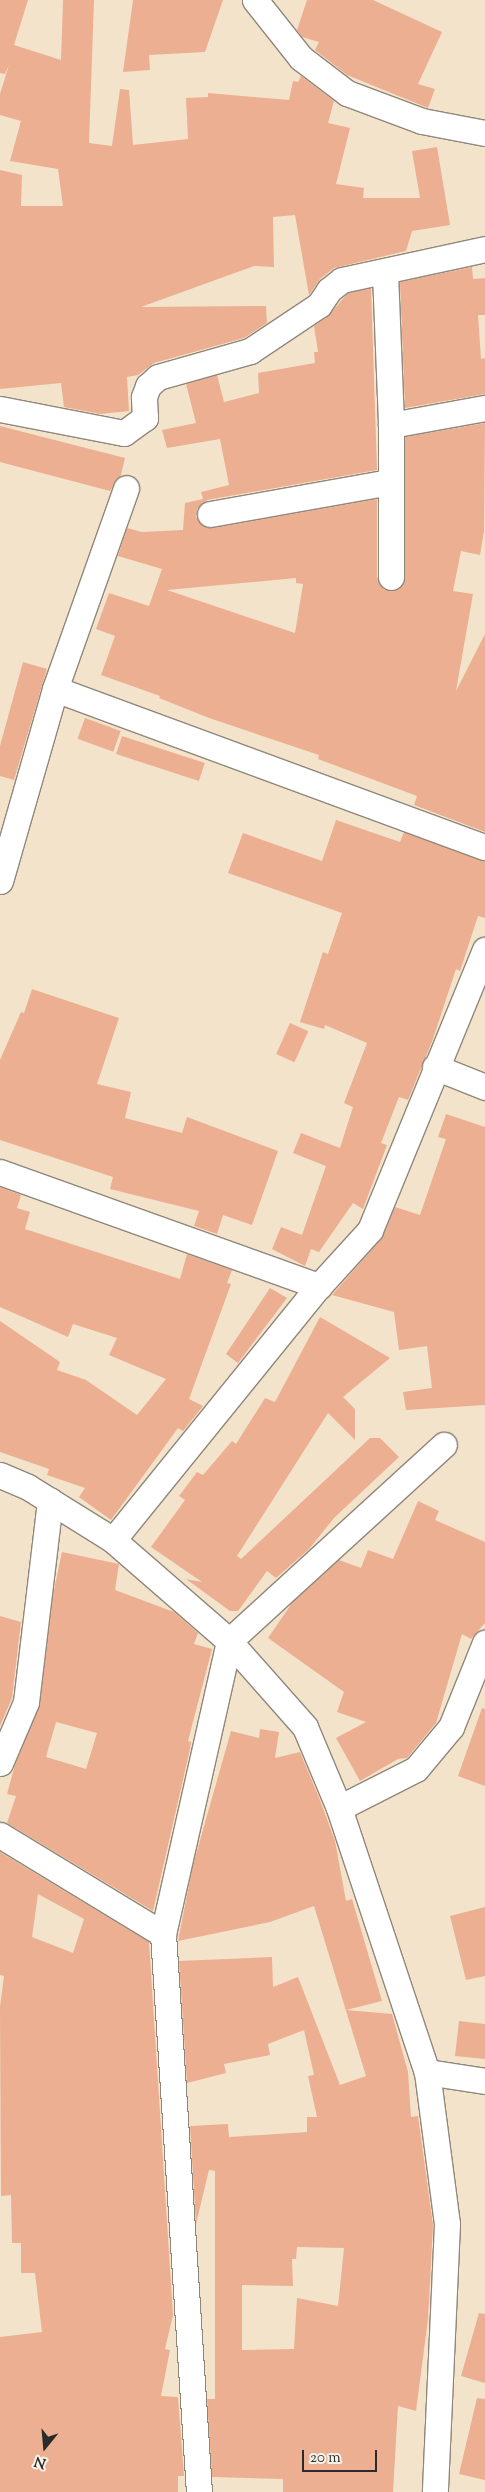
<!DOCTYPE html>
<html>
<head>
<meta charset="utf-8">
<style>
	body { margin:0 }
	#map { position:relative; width:485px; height:2492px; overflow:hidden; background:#f4e3cb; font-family:"Sorts Mill Goudy",serif }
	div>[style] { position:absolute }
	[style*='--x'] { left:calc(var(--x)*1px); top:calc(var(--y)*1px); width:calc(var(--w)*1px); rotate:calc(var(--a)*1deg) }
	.building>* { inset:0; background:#ecaf91; transform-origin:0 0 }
	.roads { filter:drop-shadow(1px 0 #90877b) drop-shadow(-1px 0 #90877b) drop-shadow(0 1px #90877b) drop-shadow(0 -1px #90877b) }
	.minor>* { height:25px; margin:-12.5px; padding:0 12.5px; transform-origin:12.5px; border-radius:12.5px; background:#fff }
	span { translate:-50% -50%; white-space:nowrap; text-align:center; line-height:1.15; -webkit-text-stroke:5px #f7f3e8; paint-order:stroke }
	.north { position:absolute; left:20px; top:2422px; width:50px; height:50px; -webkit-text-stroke:4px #f7f3e8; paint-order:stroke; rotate:197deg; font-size:14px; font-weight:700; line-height:20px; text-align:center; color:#2b2b2b }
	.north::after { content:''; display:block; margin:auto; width:18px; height:22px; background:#2b2b2b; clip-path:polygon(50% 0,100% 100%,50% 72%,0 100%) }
	.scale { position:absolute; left:302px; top:2450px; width:75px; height:22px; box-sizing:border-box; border:2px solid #2b2b2b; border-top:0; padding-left:6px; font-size:15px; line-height:18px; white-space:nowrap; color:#2b2b2b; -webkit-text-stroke:4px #f7f3e8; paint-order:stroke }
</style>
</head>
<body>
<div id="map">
	<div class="building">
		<i style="clip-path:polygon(0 0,28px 0,14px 45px,61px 60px,63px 0,94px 0,89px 143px,112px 146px,120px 89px,129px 90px,133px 145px,188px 139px,186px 98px,208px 97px,208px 93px,289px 100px,293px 81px,298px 82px,301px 76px,334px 101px,328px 123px,350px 128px,336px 184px,364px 188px,363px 198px,420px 198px,412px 151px,437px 147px,450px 225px,412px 231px,406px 251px,334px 268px,320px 279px,309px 295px,295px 215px,273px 217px,274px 267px,254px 266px,141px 307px,266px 306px,267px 323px,244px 338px,154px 363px,138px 375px,127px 377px,129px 411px,100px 414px,64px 407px,61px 383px,0 389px,0 170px,22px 175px,21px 206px,63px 206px,58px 169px,10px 161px,21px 121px,0 115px,0 94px,9px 65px,5px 74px,0 73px)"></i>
		<i style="clip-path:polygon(133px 0,223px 0,205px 52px,149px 55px,150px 70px,123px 72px)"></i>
		<i style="clip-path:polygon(307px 0,373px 0,442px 32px,418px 84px,435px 89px,428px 108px,347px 75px,315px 50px,319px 42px,302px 37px,297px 30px)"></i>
		<i style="clip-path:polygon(472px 267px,473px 279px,485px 278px,485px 315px,478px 315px,481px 359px,485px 358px,485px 394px,405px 408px,400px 282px)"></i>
		<i style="clip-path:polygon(evenodd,371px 288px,377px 470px,207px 500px,197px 509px,196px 517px,205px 527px,213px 528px,377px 499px,377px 577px,384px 590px,398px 590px,405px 577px,405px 437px,485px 423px,484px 531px,480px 555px,461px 551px,453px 591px,473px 594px,456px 691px,485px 634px,485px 832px,414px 805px,417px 796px,318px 759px,319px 755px,209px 718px,159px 698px,160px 696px,101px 675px,115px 636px,96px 629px,109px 593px,149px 606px,162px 569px,118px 556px,127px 528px,142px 532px,183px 530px,185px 503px,203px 499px,201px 492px,229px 485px,220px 439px,167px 448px,162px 430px,196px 423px,186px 384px,217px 375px,224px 402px,259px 393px,258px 373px,315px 363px,314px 352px,318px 352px,314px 326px,327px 317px,348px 293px,371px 288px,296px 578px,296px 583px,303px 584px,295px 633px,167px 590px,296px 578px)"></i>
		<i style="clip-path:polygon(0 426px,125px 458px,121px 475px,110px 491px,0 462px)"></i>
		<i style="clip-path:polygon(23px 662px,47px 669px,14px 780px,0 776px,0 746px)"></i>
		<i style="left:85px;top:718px;width:38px;height:22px;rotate:20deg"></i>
		<i style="left:122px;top:736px;width:87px;height:19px;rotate:18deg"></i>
		<i style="clip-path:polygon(336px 820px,400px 842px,404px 832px,485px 861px,485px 918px,478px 916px,460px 971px,456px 969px,433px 1039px,408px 1100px,399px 1097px,381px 1143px,387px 1145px,363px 1209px,353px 1203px,319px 1252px,311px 1249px,305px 1266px,272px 1249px,281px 1227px,302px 1235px,326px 1166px,293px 1153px,301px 1133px,340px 1148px,353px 1107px,344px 1103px,367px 1043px,325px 1025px,324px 1029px,300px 1022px,323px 952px,328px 954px,342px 913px,228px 873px,243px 833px,322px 861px)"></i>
		<i style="clip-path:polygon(32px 989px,119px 1018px,97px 1084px,131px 1092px,125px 1118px,182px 1133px,187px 1117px,278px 1151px,252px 1225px,223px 1215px,217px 1234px,194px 1226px,199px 1211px,110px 1189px,113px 1177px,0 1140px,0 1060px,21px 1012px,24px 1013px)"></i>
		<i style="left:290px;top:1023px;width:20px;height:34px;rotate:24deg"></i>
		<i style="clip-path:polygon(446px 1114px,485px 1127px,485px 1405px,406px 1410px,403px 1392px,432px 1388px,427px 1346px,399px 1350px,394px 1312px,332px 1295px,381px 1239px,395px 1207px,420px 1215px,446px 1139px,438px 1137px)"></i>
		<i style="clip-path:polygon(0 1187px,21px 1195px,17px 1208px,30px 1212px,25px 1229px,180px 1279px,187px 1254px,232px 1270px,227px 1283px,231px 1284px,189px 1399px,203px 1406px,183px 1431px,178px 1428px,111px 1520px,79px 1497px,85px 1488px,47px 1475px,49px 1469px,0 1452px,0 1321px,60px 1362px,57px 1370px,86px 1380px,137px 1415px,166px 1379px,109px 1355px,117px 1338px,73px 1324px,68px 1337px,0 1307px)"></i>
		<i style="clip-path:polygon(270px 1288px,287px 1298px,238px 1363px,226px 1354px)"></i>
		<i style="clip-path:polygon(320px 1317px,390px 1358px,343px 1397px,355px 1409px,355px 1440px,328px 1413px,237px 1556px,241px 1559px,370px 1438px,380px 1438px,399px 1457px,334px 1518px,309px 1549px,276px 1578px,267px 1571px,238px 1611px,230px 1611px,186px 1579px,202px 1582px,151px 1547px,185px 1500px,179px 1496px,197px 1472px,203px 1475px,232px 1441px,236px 1444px,265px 1398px,275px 1402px)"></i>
		<i style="clip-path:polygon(418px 1501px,439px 1511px,435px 1520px,485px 1542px,485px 1623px,471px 1639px,462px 1634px,436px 1723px,407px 1758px,398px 1759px,360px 1781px,336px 1738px,366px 1722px,337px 1712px,344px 1692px,268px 1638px,292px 1603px,339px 1560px,361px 1568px,368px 1550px,393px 1559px)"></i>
		<i style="clip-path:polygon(evenodd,62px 1552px,119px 1564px,115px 1590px,174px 1612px,198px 1633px,194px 1644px,212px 1649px,188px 1741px,191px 1742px,190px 1749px,153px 1911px,7px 1823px,16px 1796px,7px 1794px,15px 1765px,40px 1704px,53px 1595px,62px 1552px,56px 1722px,97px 1733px,86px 1769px,46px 1757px,56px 1722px)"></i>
		<i style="clip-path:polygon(0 1616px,21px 1622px,12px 1698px,0 1726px)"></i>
		<i style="clip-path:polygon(482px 1708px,485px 1709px,485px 1786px,458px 1776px)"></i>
		<i style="clip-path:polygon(evenodd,260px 1729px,279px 1732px,275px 1758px,300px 1752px,320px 1800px,335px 1841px,346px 1901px,352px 1899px,382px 2001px,346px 2010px,392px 2014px,408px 2072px,411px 2117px,418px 2116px,433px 2225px,428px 2319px,416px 2411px,398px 2406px,393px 2492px,283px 2492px,283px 2479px,212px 2477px,207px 2399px,215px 2399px,215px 2171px,209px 2170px,196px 2224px,190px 2126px,228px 2124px,229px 2137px,307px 2132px,307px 2117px,317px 2117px,308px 2076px,314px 2075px,304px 2030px,268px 2044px,270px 2055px,224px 2064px,226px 2073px,187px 2083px,179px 1961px,272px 1957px,273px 1987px,298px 1977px,340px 2085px,366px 2076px,314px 1906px,270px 1922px,178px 1941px,193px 1865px,231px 1731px,259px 1738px,260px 1729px,297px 2247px,344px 2248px,338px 2306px,297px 2298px,294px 2349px,242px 2350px,242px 2285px,293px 2286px,292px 2259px,296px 2259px,297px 2247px)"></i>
		<i style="clip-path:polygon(evenodd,0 1852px,149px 1942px,173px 2315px,165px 2349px,170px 2350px,161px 2396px,178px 2397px,184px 2476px,178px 2476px,178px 2492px,0 2492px,0 2337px,42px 2332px,35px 2273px,21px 2273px,21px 2243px,12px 2243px,11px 2195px,1px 2196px,0 2007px,4px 1976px,0 1975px,0 1852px,38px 1894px,84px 1919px,73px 1953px,32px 1937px,38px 1894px)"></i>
		<i style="clip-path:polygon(485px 1907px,485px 1976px,466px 1980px,450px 1916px)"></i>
		<i style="clip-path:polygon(459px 2021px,485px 2024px,485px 2059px,455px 2056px)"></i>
		<i style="clip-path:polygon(479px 2313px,485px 2314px,485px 2383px,461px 2376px)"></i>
		<i style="clip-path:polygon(477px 2398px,485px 2399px,485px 2480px,459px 2474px)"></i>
	</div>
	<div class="roads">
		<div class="minor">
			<i style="--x:255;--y:0;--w:74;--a:51.6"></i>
			<i style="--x:301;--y:58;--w:58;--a:37.3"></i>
			<i style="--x:347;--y:93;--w:80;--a:20.5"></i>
			<i style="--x:422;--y:121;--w:64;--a:10.8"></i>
			<i style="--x:385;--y:273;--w:152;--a:87.7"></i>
			<i style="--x:391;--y:425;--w:152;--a:90"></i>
			<i style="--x:0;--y:409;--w:126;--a:11"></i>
			<i style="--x:124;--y:433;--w:26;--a:-36"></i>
			<i style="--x:145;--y:418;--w:21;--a:-93"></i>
			<i style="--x:144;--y:397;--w:12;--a:-70"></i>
			<i style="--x:148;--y:386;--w:13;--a:-42"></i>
			<i style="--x:158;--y:377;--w:96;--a:-15.8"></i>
			<i style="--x:250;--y:351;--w:83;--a:-33.7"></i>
			<i style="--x:319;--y:305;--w:18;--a:-56"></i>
			<i style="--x:329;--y:290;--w:16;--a:-38"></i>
			<i style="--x:342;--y:280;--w:146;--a:-12.2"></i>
			<i style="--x:391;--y:425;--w:96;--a:-10.3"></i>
			<i style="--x:210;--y:514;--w:182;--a:-10.1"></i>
			<i style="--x:55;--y:689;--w:458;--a:20.2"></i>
			<i style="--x:0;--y:881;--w:200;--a:-74"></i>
			<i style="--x:55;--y:689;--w:213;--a:-70.5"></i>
			<i style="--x:435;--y:1067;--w:54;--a:21.8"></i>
			<i style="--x:0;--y:1172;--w:339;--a:19.7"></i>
			<i style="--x:0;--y:1475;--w:30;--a:23"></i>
			<i style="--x:28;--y:1487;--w:100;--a:31.9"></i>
			<i style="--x:113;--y:1540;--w:154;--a:41"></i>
			<i style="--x:229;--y:1641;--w:115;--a:48.5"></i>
			<i style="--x:305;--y:1727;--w:88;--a:67.2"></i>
			<i style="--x:339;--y:1808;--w:278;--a:71.6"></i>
			<i style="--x:427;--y:2072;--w:153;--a:82.5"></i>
			<i style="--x:447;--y:2224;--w:268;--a:92.6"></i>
			<i style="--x:113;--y:1540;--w:327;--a:-51"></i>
			<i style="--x:319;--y:1286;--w:76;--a:-47.7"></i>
			<i style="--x:370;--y:1230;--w:303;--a:-67.7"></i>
			<i style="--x:0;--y:1763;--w:66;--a:-66.9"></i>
			<i style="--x:26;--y:1702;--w:203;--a:-83.2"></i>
			<i style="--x:339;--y:1808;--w:86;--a:-26.9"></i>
			<i style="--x:416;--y:1769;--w:55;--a:-50.2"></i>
			<i style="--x:451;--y:1727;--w:91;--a:-68"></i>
			<i style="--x:0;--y:1835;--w:191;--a:31.3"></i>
			<i style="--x:427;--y:2072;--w:59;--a:8.8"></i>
			<i style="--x:199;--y:2492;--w:559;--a:-93.69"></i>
			<i style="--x:163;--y:1934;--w:300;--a:-77.3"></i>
			<i style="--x:229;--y:1641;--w:291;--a:-42.4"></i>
		</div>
	</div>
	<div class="north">N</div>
	<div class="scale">20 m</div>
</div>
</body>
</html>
